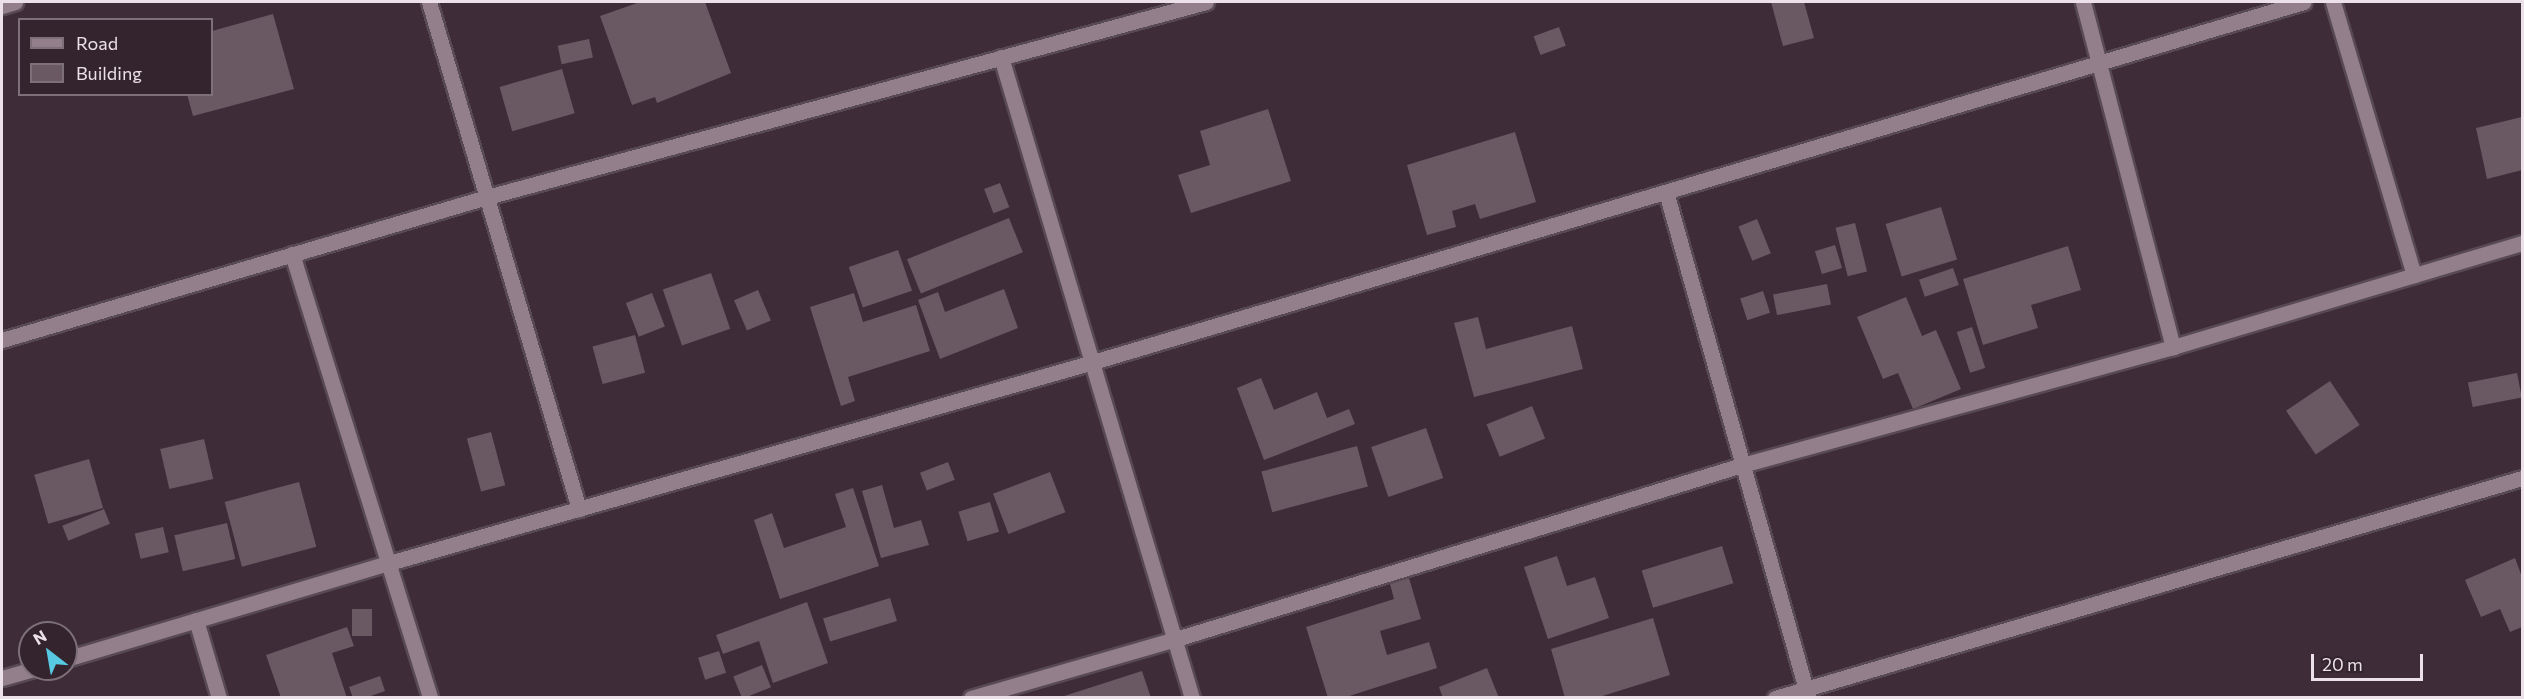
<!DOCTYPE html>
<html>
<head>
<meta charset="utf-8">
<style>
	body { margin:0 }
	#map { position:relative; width:2524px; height:699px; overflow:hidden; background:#3e2d38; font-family:Commissioner,sans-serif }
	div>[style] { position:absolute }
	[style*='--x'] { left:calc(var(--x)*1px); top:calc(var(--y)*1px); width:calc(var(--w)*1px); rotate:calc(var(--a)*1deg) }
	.building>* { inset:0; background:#6a5863; transform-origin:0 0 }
	.roads { filter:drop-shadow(2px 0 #584a53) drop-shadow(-2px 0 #584a53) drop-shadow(0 2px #584a53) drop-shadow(0 -2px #584a53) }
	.minor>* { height:15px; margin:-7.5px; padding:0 7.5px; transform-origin:7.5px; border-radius:7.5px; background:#937f8b }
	span { translate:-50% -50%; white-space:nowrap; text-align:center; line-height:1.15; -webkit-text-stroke:6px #33242e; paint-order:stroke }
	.frame { position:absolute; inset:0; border:3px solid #ece1e8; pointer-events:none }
	.legend { position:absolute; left:18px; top:18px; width:195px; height:78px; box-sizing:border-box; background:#33242e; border:2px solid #7d7078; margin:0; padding:8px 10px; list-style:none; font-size:18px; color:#ece1e8 }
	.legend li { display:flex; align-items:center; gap:12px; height:30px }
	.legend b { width:30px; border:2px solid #7d7078 }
	.north { position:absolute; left:18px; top:621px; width:60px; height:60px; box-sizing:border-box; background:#33242e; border:2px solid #7d7078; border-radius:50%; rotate:329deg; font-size:16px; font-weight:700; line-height:24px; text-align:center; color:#ece1e8 }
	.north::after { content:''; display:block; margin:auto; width:21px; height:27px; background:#57c9e2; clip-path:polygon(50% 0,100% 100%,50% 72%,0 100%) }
	.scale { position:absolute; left:2311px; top:654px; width:112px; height:27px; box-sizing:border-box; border:3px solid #ece1e8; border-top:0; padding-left:8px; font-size:18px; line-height:21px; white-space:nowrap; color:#ece1e8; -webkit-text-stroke:4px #33242e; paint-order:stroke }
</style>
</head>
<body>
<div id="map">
	<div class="building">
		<i style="clip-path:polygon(640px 2px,705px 2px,731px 73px,657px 103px,655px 97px,632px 105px,600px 16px)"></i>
		<i style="clip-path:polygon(1771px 2px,1804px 2px,1814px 38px,1783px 46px)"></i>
		<i style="clip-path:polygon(273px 14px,294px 89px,193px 116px,187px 94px,212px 94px,212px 31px)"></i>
		<i style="left:1559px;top:27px;width:20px;height:27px;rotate:70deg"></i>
		<i style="left:589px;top:39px;width:19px;height:32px;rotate:78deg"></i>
		<i style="left:562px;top:69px;width:46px;height:65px;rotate:74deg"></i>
		<i style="clip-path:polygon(1268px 109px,1291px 181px,1191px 213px,1178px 175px,1210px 165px,1200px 131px)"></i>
		<i style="clip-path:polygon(2522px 117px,2522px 170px,2487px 179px,2476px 128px)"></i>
		<i style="clip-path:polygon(1515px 132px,1536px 202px,1480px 219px,1475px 204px,1452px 211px,1456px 227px,1427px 235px,1407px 165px)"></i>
		<i style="left:1000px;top:183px;width:26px;height:17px;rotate:69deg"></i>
		<i style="left:1941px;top:207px;width:55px;height:58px;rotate:73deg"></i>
		<i style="left:1009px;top:218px;width:37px;height:110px;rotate:68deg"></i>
		<i style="left:1757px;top:219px;width:37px;height:20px;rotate:68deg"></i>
		<i style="left:1855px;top:223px;width:50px;height:20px;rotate:76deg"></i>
		<i style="left:1835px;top:245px;width:24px;height:21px;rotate:73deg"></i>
		<i style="clip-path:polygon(2068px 246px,2081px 290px,2031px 305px,2038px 328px,1983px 345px,1963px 279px)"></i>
		<i style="left:898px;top:250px;width:43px;height:52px;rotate:71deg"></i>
		<i style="left:1953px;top:268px;width:18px;height:36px;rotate:71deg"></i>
		<i style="left:711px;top:273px;width:59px;height:51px;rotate:71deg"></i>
		<i style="left:1827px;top:284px;width:21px;height:55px;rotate:79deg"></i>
		<i style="clip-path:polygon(1004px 289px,1018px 328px,940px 359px,918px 300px,938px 292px,945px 312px)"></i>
		<i style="left:758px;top:290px;width:33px;height:26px;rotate:67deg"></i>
		<i style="left:1763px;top:291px;width:23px;height:24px;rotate:72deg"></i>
		<i style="left:652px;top:293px;width:36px;height:28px;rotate:69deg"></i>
		<i style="clip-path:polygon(854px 293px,863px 322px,916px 305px,930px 351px,848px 377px,855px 401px,841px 406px,810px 307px)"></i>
		<i style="clip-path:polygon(1906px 297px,1922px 336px,1936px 330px,1961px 389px,1913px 409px,1898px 373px,1883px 379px,1857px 317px)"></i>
		<i style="clip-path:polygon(1478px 317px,1486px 349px,1572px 326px,1583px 369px,1474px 397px,1454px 323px)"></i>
		<i style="left:1972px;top:327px;width:43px;height:16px;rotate:72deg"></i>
		<i style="left:635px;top:335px;width:39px;height:44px;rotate:75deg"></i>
		<i style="left:2517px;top:373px;width:25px;height:50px;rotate:79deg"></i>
		<i style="clip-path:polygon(1261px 378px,1274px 410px,1317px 392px,1327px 418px,1349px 409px,1355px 424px,1264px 460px,1237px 388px)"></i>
		<i style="left:2330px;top:381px;width:53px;height:53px;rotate:56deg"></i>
		<i style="left:1532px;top:406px;width:35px;height:49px;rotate:68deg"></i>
		<i style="left:1426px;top:428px;width:53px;height:58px;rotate:71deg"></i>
		<i style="left:491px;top:432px;width:55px;height:25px;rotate:75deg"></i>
		<i style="left:204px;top:439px;width:41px;height:45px;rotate:77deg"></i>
		<i style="left:1357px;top:446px;width:42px;height:99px;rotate:75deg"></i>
		<i style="left:89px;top:459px;width:51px;height:57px;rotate:74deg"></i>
		<i style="left:948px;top:462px;width:19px;height:30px;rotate:69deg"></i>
		<i style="left:1050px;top:472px;width:43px;height:61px;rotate:69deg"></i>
		<i style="left:299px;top:482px;width:67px;height:77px;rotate:75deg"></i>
		<i style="clip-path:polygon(882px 485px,894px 528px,921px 520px,929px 545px,881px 558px,862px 491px)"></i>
		<i style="clip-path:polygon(853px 488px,879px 566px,780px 599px,754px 520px,772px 513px,784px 548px,846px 527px,835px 494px)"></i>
		<i style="left:990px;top:502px;width:31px;height:33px;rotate:73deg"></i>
		<i style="left:104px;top:509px;width:16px;height:45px;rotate:68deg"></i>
		<i style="left:227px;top:523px;width:37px;height:54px;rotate:77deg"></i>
		<i style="left:163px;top:527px;width:26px;height:29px;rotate:77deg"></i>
		<i style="left:1722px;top:546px;width:39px;height:84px;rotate:73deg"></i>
		<i style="clip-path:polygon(1557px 556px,1567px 586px,1595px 577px,1609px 618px,1548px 639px,1524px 567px)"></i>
		<i style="clip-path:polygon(2515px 558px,2522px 577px,2522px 627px,2510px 632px,2500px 609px,2481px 617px,2465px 580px)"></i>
		<i style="clip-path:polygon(1409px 578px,1421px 619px,1380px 631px,1387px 655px,1429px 642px,1437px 668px,1343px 698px,1328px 698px,1306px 627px,1394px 599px,1390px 584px)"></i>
		<i style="left:890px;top:598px;width:24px;height:70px;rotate:73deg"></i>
		<i style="clip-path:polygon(807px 602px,828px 663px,773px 683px,759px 641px,723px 654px,716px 635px)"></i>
		<i style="left:352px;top:609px;width:20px;height:27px"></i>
		<i style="clip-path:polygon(1653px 618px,1670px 675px,1596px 698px,1565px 698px,1551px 649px)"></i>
		<i style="clip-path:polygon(347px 627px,354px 646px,332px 653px,347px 698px,281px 698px,266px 655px)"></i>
		<i style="left:719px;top:651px;width:23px;height:22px;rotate:72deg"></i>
		<i style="left:762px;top:665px;width:24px;height:31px;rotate:68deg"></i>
		<i style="clip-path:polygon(1487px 668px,1499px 698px,1443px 698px,1439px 687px)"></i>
		<i style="clip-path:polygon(1142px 671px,1151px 698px,1061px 698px,1061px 697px)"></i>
		<i style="clip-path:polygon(380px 676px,385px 691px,365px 698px,353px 698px,349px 687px)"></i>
	</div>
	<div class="roads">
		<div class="minor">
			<i style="--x:429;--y:2;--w:529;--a:73.52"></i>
			<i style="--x:2083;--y:2;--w:357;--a:75.4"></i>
			<i style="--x:2333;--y:2;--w:285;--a:73.5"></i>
			<i style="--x:2;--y:6;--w:14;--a:-17"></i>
			<i style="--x:1001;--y:57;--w:669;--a:73.41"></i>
			<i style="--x:1666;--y:192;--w:525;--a:74.29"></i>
			<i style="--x:292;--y:254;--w:465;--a:72.7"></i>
			<i style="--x:2;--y:340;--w:506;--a:-16.43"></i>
			<i style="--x:487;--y:197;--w:745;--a:-15.17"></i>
			<i style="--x:196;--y:620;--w:81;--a:73.6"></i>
			<i style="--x:66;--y:659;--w:337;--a:-16.6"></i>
			<i style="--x:389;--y:563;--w:732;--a:-15.93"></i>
			<i style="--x:1093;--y:362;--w:1263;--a:-16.56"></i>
			<i style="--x:2;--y:678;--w:32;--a:-16"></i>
			<i style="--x:971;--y:698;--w:213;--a:-16.1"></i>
			<i style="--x:1176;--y:639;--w:592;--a:-17.09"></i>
			<i style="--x:1742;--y:465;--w:447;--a:-15.3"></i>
			<i style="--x:2173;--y:347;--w:364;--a:-16.6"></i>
			<i style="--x:1775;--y:698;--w:779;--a:-16.41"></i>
		</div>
	</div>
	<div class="frame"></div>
	<ul class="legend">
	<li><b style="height:8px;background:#937f8b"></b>Road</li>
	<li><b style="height:16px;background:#6a5863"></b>Building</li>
	</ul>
	<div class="north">N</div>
	<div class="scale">20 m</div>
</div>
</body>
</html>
